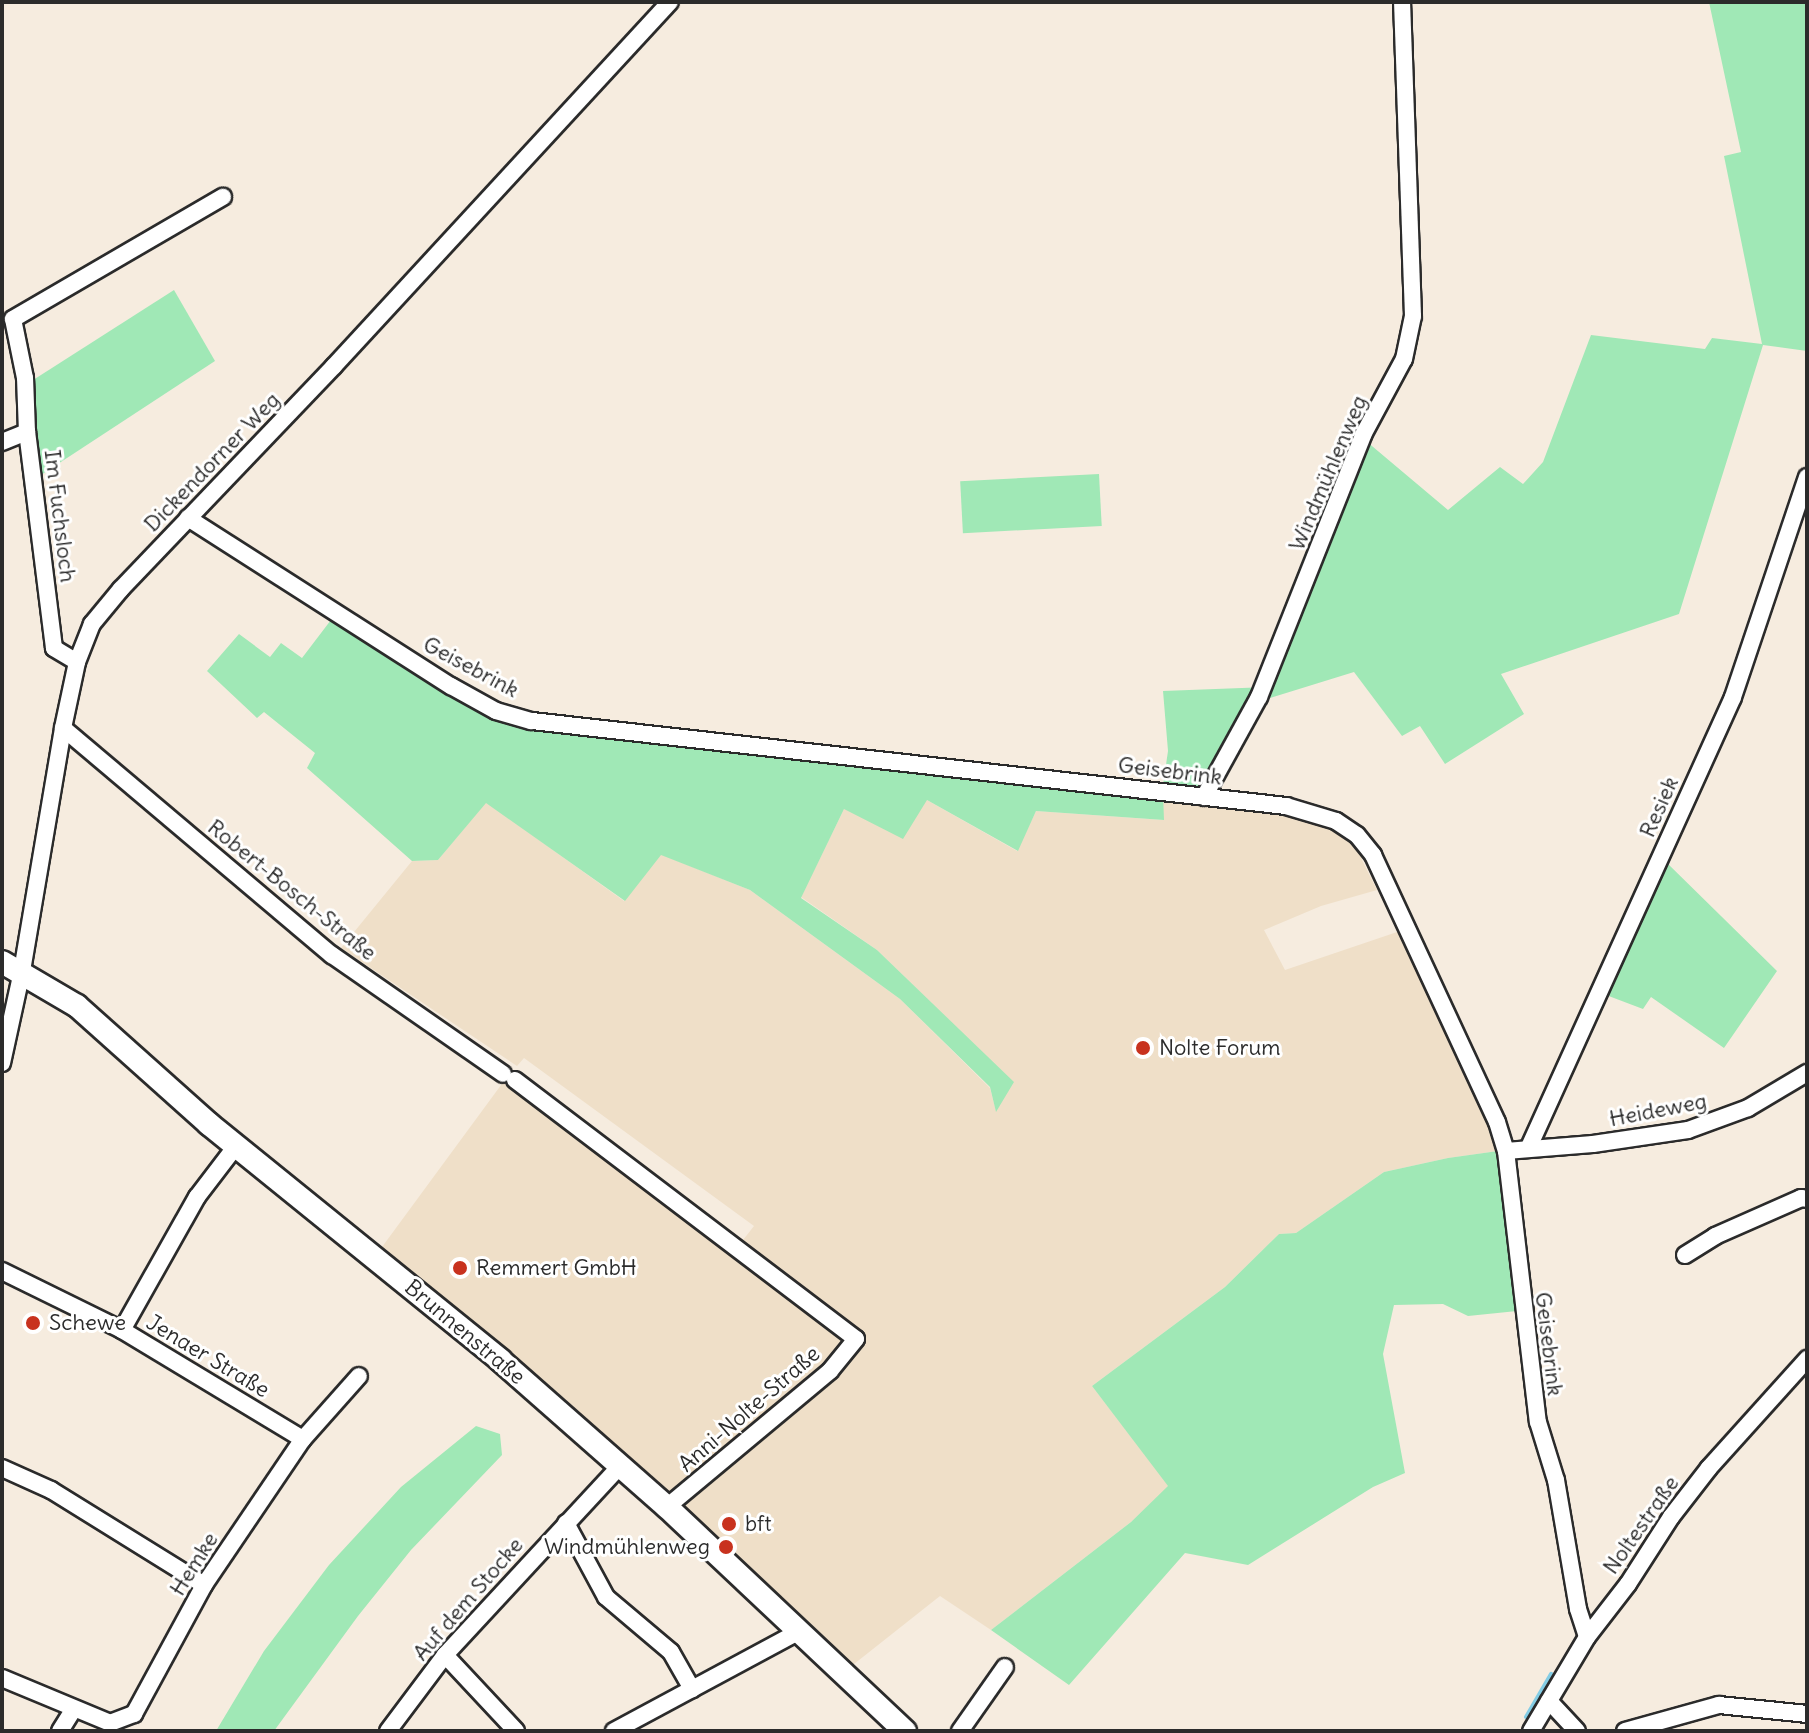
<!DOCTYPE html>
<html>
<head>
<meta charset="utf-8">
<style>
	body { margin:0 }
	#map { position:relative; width:1809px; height:1733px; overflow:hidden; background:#f6ecdf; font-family:Delius,sans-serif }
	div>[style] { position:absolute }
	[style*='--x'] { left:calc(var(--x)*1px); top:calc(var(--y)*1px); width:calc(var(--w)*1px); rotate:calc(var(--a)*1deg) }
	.built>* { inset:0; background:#efdfc8 }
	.green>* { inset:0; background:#a0e8b6; transform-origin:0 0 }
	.stream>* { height:4px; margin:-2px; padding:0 2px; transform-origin:2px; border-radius:2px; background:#84cde5 }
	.roads { filter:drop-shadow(2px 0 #2b2b2b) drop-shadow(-2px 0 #2b2b2b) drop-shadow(0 2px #2b2b2b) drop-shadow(0 -2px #2b2b2b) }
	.minor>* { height:16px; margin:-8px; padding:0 8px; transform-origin:8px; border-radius:8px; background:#fff }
	.tertiary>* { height:22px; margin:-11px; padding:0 11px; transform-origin:11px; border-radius:11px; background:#fff }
	.dots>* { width:22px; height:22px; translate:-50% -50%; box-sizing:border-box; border:4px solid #fff; border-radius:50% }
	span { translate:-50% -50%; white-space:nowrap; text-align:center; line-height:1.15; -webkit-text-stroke:6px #fff; paint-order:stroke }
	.street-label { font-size:22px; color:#2b2b2b }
	.poi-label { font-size:22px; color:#2b2b2b }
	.left { translate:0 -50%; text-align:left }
	.right { translate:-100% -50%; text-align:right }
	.frame { position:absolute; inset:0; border:4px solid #2b2b2b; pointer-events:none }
</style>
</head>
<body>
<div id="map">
	<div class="built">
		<i style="clip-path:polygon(1162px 792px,1207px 797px,1335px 823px,1356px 838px,1362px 860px,1377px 890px,1321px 906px,1264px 930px,1285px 970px,1400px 931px,1485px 1108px,1498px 1151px,1448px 1158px,1384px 1172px,1296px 1233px,1279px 1234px,1225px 1287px,1092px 1386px,1169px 1486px,1131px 1522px,991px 1630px,940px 1596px,849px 1668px,552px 1388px,382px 1247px,504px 1081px,732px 1254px,754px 1226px,524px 1058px,517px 1066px,341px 948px,412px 861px,438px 860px,486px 802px,624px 901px,660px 854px,750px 890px,900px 999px,990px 1088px,996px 1111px,1013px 1082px,877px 950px,801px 897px,844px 809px,927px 800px,1017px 851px,1036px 811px,1163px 820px)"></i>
	</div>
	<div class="green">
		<i style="clip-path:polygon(1709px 2px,1807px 2px,1807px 351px,1763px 345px,1679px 614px,1501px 674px,1524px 714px,1445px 764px,1420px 726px,1402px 736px,1354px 672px,1251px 704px,1207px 797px,1163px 793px,1164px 820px,1036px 811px,1018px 851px,927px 800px,903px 839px,844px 809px,801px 898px,877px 950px,1014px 1082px,996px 1112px,990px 1087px,900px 999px,750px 890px,661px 855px,625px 901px,486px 803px,438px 860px,412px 861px,307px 768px,315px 753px,264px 712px,257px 718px,207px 671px,239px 634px,270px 657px,281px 643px,302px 658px,334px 616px,497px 718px,542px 731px,1162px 792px,1168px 751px,1163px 691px,1268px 687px,1366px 441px,1448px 510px,1500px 467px,1523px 484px,1543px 462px,1591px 335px,1705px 349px,1712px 338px,1762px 344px,1724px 156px,1741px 152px)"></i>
		<i style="clip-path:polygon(174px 290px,215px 361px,38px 477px,30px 382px)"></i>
		<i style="left:1099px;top:474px;width:52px;height:139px;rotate:87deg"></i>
		<i style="clip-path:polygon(1665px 861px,1777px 971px,1724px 1048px,1651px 997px,1643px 1009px,1606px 995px)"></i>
		<i style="clip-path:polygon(1498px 1151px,1517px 1311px,1468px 1316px,1443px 1304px,1394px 1305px,1383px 1354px,1405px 1473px,1373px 1487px,1248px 1565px,1185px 1553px,1069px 1685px,991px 1630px,1131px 1522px,1168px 1486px,1092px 1386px,1225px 1287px,1279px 1234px,1296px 1233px,1384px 1172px,1448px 1158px)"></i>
		<i style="clip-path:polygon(476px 1426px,500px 1434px,502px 1455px,411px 1550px,358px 1616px,274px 1731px,216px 1731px,264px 1651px,329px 1565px,401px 1487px)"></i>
	</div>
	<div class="stream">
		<i style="--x:1526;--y:1717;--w:50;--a:-59.8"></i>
	</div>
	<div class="roads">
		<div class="minor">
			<i style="--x:2;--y:442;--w:27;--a:-22"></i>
			<i style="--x:188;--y:518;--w:312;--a:32.6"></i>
			<i style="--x:451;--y:686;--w:51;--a:29.1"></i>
			<i style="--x:496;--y:711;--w:37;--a:16"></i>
			<i style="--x:532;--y:721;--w:759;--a:6.43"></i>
			<i style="--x:1286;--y:806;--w:52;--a:16.7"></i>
			<i style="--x:1336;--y:821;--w:25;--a:34"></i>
			<i style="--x:1357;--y:835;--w:26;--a:51"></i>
			<i style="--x:1373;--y:855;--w:294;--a:65.1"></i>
			<i style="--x:1497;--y:1122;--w:30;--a:73"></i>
			<i style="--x:1506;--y:1151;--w:273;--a:83.3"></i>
			<i style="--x:1538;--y:1422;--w:61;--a:72.8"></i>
			<i style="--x:1556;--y:1480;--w:131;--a:80.3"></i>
			<i style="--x:1578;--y:1609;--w:29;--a:72"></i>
			<i style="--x:77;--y:662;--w:27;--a:-149"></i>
			<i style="--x:54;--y:648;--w:218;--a:-97.1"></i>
			<i style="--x:27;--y:432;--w:54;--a:-92.1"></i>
			<i style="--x:25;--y:378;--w:60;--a:-101.5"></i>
			<i style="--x:13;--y:319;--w:243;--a:-30.2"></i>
			<i style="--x:63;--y:728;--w:352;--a:40.2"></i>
			<i style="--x:332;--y:955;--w:208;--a:34.8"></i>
			<i style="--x:1204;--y:797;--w:114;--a:-61.2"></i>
			<i style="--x:1259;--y:697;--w:282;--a:-68.3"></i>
			<i style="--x:1363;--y:435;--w:86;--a:-61.7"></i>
			<i style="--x:1404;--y:359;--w:44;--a:-78.2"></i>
			<i style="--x:1413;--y:316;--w:314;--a:-92"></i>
			<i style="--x:2;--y:1063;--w:94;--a:-77.7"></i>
			<i style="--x:22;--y:971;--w:246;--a:-80.4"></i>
			<i style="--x:63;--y:728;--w:67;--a:-78"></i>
			<i style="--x:77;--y:662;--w:41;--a:-68.5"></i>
			<i style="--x:92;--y:624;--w:45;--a:-50.4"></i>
			<i style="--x:121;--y:589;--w:308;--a:-46.3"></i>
			<i style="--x:334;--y:366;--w:495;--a:-47.3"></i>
			<i style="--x:515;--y:1080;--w:428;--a:37.2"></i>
			<i style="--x:856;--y:1339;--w:41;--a:129.1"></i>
			<i style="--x:830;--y:1371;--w:212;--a:140.2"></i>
			<i style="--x:1529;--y:1147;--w:494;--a:-65.6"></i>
			<i style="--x:1733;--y:697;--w:232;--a:-71.4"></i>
			<i style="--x:1506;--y:1151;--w:87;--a:-4.6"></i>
			<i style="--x:1593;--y:1144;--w:96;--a:-8.4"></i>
			<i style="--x:1688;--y:1130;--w:64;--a:-20.1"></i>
			<i style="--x:1748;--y:1108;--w:69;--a:-30.7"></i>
			<i style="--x:1685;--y:1255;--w:36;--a:-32"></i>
			<i style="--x:1715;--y:1236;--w:94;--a:-23.8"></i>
			<i style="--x:1801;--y:1198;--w:6;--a:9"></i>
			<i style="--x:2;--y:1271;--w:134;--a:26.2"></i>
			<i style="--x:122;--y:1330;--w:211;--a:31.1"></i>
			<i style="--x:122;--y:1330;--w:153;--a:-60.6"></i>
			<i style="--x:197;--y:1197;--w:64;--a:-52.6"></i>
			<i style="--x:2;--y:1468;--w:54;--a:24.2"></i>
			<i style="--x:51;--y:1490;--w:180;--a:31.8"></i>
			<i style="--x:566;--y:1523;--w:84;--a:61.6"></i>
			<i style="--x:606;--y:1597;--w:85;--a:40.2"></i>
			<i style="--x:671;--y:1652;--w:43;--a:60.4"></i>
			<i style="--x:445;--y:1655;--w:104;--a:46.9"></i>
			<i style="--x:2;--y:1678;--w:117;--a:22.6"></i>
			<i style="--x:110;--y:1723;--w:26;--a:-21"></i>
			<i style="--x:134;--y:1714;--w:147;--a:-61.5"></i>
			<i style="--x:204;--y:1585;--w:176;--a:-55.9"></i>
			<i style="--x:303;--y:1439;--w:84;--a:-48.4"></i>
			<i style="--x:1549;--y:1701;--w:41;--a:47"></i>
			<i style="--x:60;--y:1731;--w:25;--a:-58"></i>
			<i style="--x:388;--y:1731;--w:95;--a:-53.1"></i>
			<i style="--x:445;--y:1655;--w:258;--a:-47.2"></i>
			<i style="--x:614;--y:1731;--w:211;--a:-28.3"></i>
			<i style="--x:960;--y:1731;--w:78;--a:-54.9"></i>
			<i style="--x:1531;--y:1731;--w:109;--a:-59.2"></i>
			<i style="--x:1587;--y:1637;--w:67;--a:-52.3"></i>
			<i style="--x:1628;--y:1584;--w:80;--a:-57.3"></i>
			<i style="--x:1671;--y:1517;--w:62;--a:-52.2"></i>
			<i style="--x:1709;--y:1468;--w:147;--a:-48"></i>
			<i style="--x:1625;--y:1731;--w:98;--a:-15.5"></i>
			<i style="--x:1719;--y:1705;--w:88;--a:5.8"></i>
		</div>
		<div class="tertiary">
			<i style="--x:2;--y:962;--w:87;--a:30.4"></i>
			<i style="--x:77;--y:1006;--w:177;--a:41.8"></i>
			<i style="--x:209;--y:1124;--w:375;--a:39"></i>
			<i style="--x:500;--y:1360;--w:222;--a:41.4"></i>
			<i style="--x:667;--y:1507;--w:327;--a:43.3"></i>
		</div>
	</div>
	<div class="dots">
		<i style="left:1143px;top:1048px;background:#c8321e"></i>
		<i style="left:460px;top:1268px;background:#c8321e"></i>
		<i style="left:33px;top:1323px;background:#c8321e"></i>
		<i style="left:729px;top:1524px;background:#c8321e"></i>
		<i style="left:726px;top:1547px;background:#c8321e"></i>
	</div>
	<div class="street-label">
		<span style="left:212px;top:462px;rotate:-46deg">Dickendorner Weg</span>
		<span style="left:1328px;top:473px;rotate:-67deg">Windmühlenweg</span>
		<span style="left:60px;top:516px;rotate:83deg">Im Fuchsloch</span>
		<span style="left:471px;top:667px;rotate:28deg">Geisebrink</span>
		<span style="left:1170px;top:771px;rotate:7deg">Geisebrink</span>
		<span style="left:1659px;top:807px;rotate:-66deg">Resiek</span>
		<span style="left:292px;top:890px;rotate:39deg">Robert-Bosch-Straße</span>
		<span style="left:1658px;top:1110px;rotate:-11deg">Heideweg</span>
		<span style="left:465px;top:1332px;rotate:40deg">Brunnenstraße</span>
		<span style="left:1549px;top:1344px;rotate:83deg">Geisebrink</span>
		<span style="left:208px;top:1356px;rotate:31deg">Jenaer Straße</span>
		<span style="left:749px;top:1409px;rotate:-41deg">Anni-Nolte-Straße</span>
		<span style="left:1641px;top:1525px;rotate:-55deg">Noltestraße</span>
		<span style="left:194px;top:1564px;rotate:-58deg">Hemke</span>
		<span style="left:468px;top:1599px;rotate:-49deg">Auf dem Stocke</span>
	</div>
	<div class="poi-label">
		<span class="left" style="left:1159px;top:1048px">Nolte Forum</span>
		<span class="left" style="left:476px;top:1268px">Remmert GmbH</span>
		<span class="left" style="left:49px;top:1323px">Schewe</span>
		<span class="left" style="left:745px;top:1524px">bft</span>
		<span class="right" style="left:710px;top:1547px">Windmühlenweg</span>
	</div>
	<div class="frame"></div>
</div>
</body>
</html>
